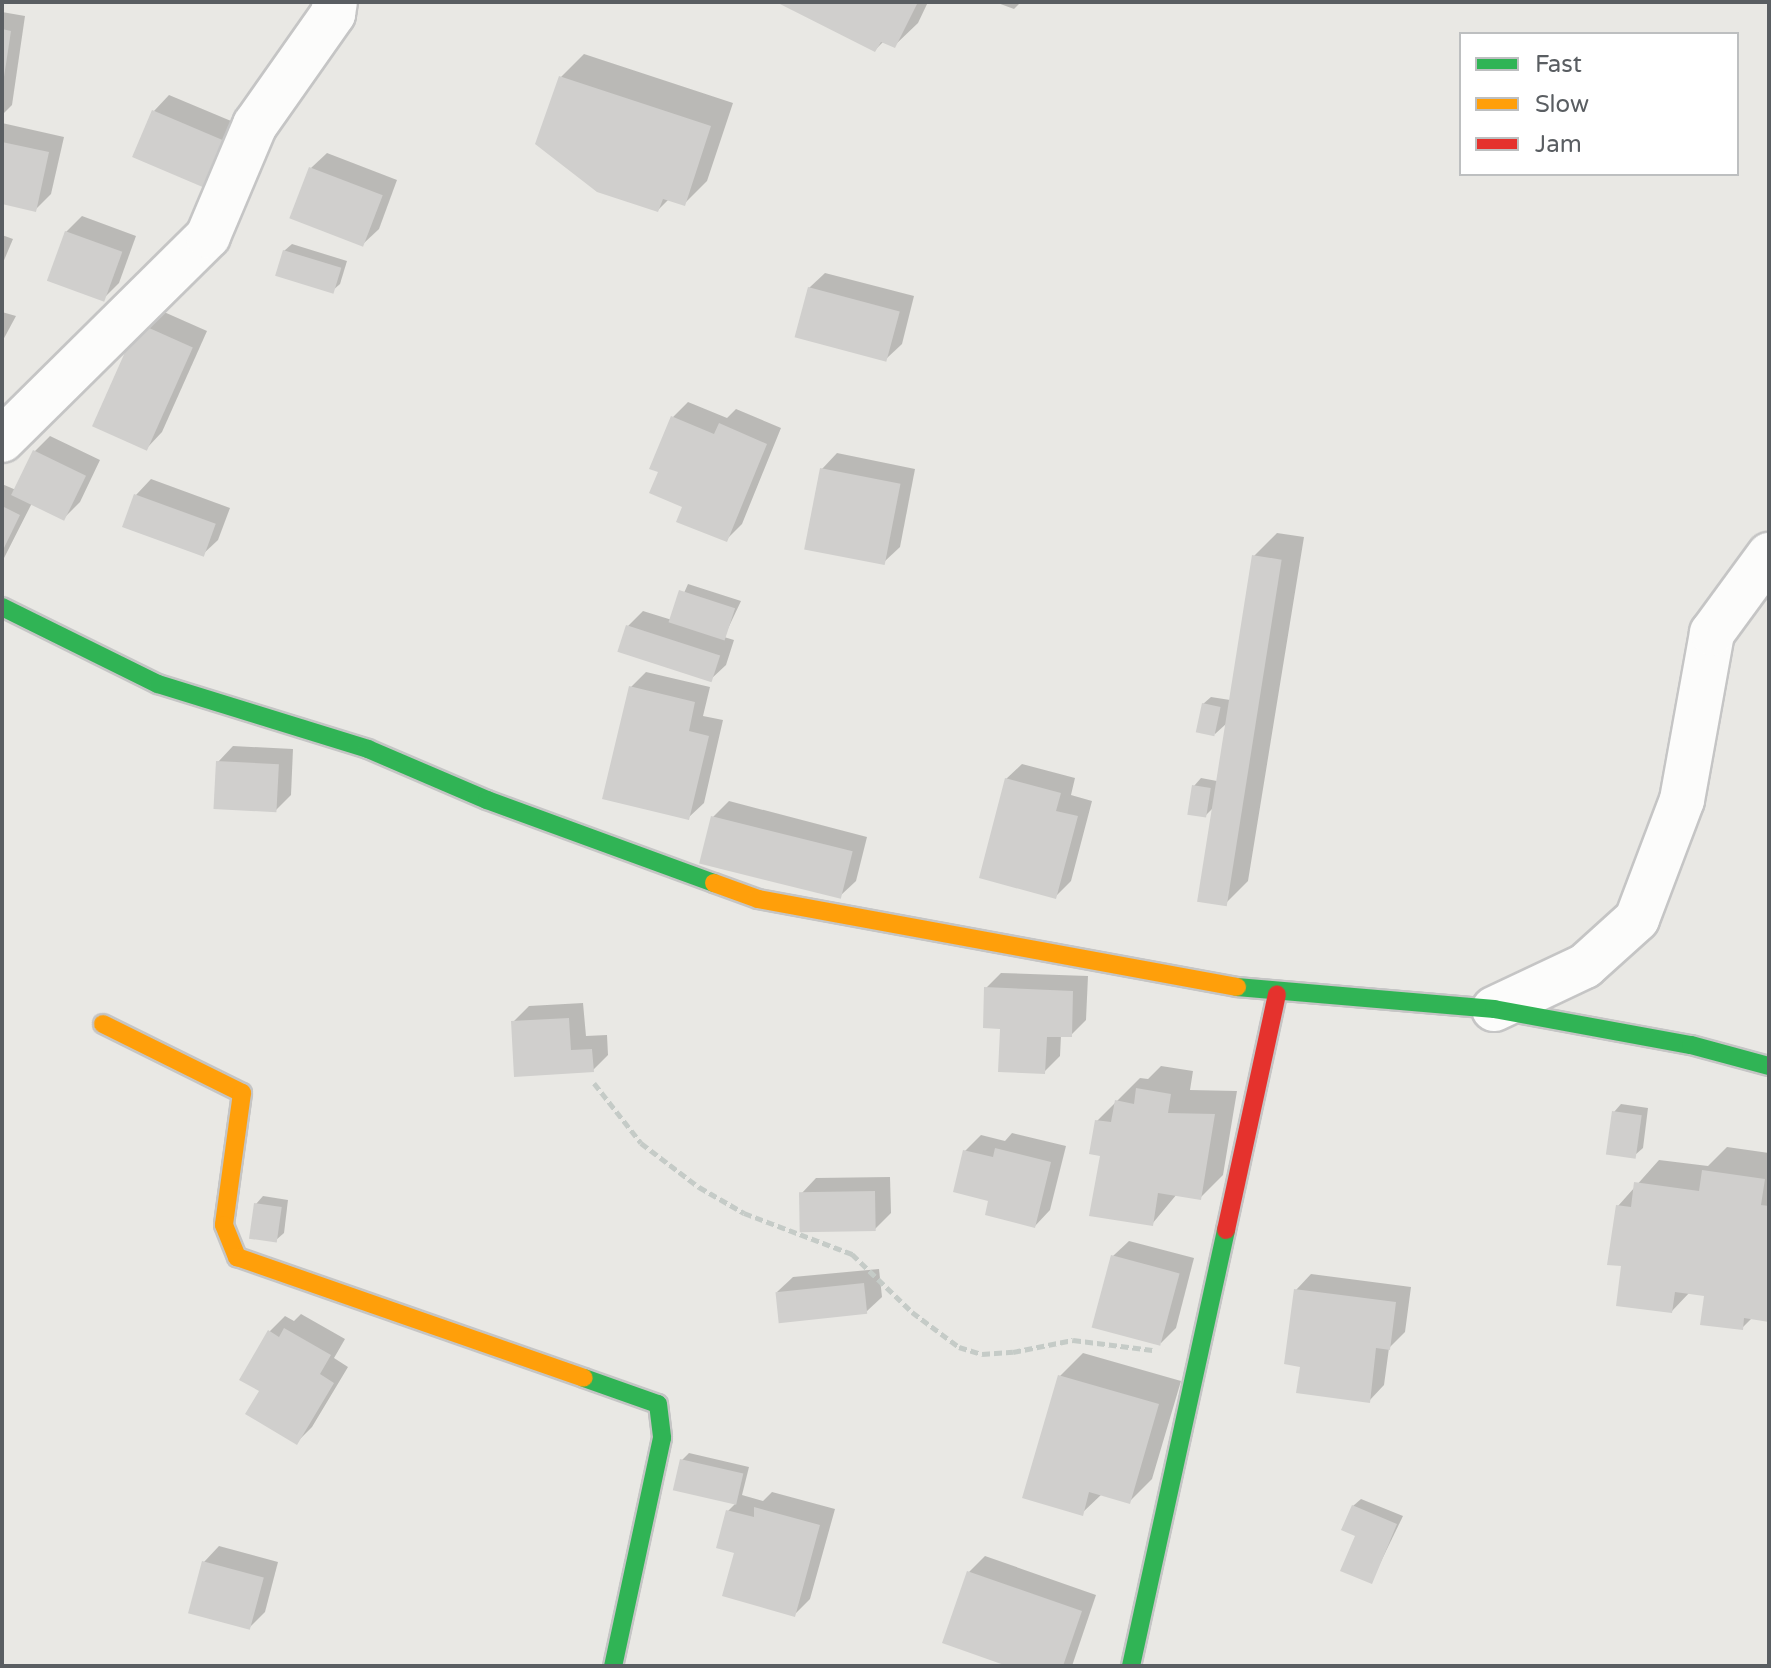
<!DOCTYPE html>
<html>
<head>
<meta charset="utf-8">
<style>
	body { margin:0 }
	#map { position:relative; width:1771px; height:1668px; overflow:hidden; background:#e9e8e4; font-family:"Varela Round",sans-serif }
	div>[style] { position:absolute }
	[style*='--x'] { left:calc(var(--x)*1px); top:calc(var(--y)*1px); width:calc(var(--w)*1px); rotate:calc(var(--a)*1deg) }
	.shadow>* { inset:0; background:#0003 }
	.building>* { inset:0; background:#d0cfcd; transform-origin:0 0 }
	.path>* { height:5px; margin-top:-2.5px; transform-origin:0; background:repeating-linear-gradient(90deg,#c5cbc7 0 8px,transparent 0 12px) }
	.roads { filter:drop-shadow(2px 0 #c5c5c5) drop-shadow(-2px 0 #c5c5c5) drop-shadow(0 2px #c5c5c5) drop-shadow(0 -2px #c5c5c5) }
	.street>* { height:44px; margin:-22px; padding:0 22px; transform-origin:22px; border-radius:22px; background:#fcfcfb }
	.fast>* { height:18px; margin:-9px; padding:0 9px; transform-origin:9px; border-radius:9px; background:#30b455 }
	.slow>* { height:18px; margin:-9px; padding:0 9px; transform-origin:9px; border-radius:9px; background:#ff9f0a }
	.jam>* { height:18px; margin:-9px; padding:0 9px; transform-origin:9px; border-radius:9px; background:#e5322d }
	span { translate:-50% -50%; white-space:nowrap; text-align:center; line-height:1.15; -webkit-text-stroke:6px #fff; paint-order:stroke }
	.frame { position:absolute; inset:0; border:4px solid #5a5e62; pointer-events:none }
	.legend { position:absolute; left:1459px; top:32px; width:280px; height:144px; box-sizing:border-box; background:#fff; border:2px solid #bdbfc0; margin:0; padding:10px 14px; list-style:none; font-size:24px; color:#5a5e62 }
	.legend li { display:flex; align-items:center; gap:16px; height:40px }
	.legend b { width:40px; border:2px solid #bdbfc0 }
</style>
</head>
<body>
<div id="map">
	<div class="shadow">
		<i style="clip-path:polygon(780px 2px,928px 2px,918px 23px,894px 46px,884px 41px,875px 50px)"></i>
		<i style="clip-path:polygon(995px 2px,1021px 2px,1014px 9px)"></i>
		<i style="clip-path:polygon(2px 12px,25px 16px,12px 105px,2px 115px)"></i>
		<i style="clip-path:polygon(584px 54px,733px 103px,707px 181px,684px 204px,669px 199px,658px 210px,561px 77px)"></i>
		<i style="clip-path:polygon(169px 95px,243px 126px,208px 187px,154px 111px)"></i>
		<i style="clip-path:polygon(2px 123px,64px 137px,51px 194px,35px 210px,2px 202px)"></i>
		<i style="clip-path:polygon(327px 153px,397px 180px,379px 229px,363px 244px,311px 168px)"></i>
		<i style="clip-path:polygon(82px 216px,136px 236px,119px 283px,103px 299px,66px 232px)"></i>
		<i style="clip-path:polygon(2px 235px,13px 239px,2px 265px)"></i>
		<i style="clip-path:polygon(292px 244px,347px 261px,340px 284px,332px 291px,284px 251px)"></i>
		<i style="clip-path:polygon(825px 273px,914px 296px,902px 344px,886px 359px,809px 288px)"></i>
		<i style="clip-path:polygon(155px 308px,207px 331px,162px 432px,147px 448px,95px 425px)"></i>
		<i style="clip-path:polygon(2px 312px,16px 316px,2px 342px)"></i>
		<i style="clip-path:polygon(688px 402px,727px 418px,736px 409px,781px 428px,742px 524px,726px 540px,685px 505px,661px 471px,673px 417px)"></i>
		<i style="clip-path:polygon(50px 436px,100px 460px,80px 502px,64px 518px,32px 503px,2px 562px,2px 484px,16px 490px,35px 451px)"></i>
		<i style="clip-path:polygon(837px 453px,915px 469px,900px 547px,884px 562px,822px 469px)"></i>
		<i style="clip-path:polygon(151px 479px,230px 508px,218px 540px,202px 555px,136px 495px)"></i>
		<i style="clip-path:polygon(1277px 533px,1304px 537px,1248px 881px,1225px 904px,1212px 809px,1206px 815px,1194px 786px,1201px 778px,1217px 781px,1226px 724px,1215px 734px,1203px 704px,1211px 697px,1230px 700px,1254px 556px)"></i>
		<i style="clip-path:polygon(688px 584px,741px 601px,724px 637px,734px 640px,726px 665px,710px 680px,628px 626px,643px 611px,672px 620px)"></i>
		<i style="clip-path:polygon(646px 672px,710px 687px,703px 716px,723px 720px,704px 803px,688px 818px,631px 687px)"></i>
		<i style="clip-path:polygon(233px 746px,293px 749px,291px 795px,276px 810px,218px 762px)"></i>
		<i style="clip-path:polygon(1022px 764px,1075px 778px,1071px 795px,1092px 801px,1071px 881px,1056px 896px,1006px 779px)"></i>
		<i style="clip-path:polygon(729px 801px,867px 837px,856px 881px,840px 896px,702px 862px,713px 817px)"></i>
		<i style="clip-path:polygon(1001px 973px,1088px 976px,1086px 1020px,1071px 1035px,1061px 1035px,1060px 1056px,1044px 1072px,1002px 1027px,986px 988px)"></i>
		<i style="clip-path:polygon(583px 1003px,586px 1036px,607px 1035px,608px 1055px,593px 1070px,513px 1022px,529px 1006px)"></i>
		<i style="clip-path:polygon(1161px 1066px,1193px 1071px,1190px 1090px,1237px 1091px,1223px 1175px,1200px 1198px,1177px 1194px,1152px 1224px,1102px 1154px,1097px 1121px,1140px 1078px,1148px 1079px)"></i>
		<i style="clip-path:polygon(1621px 1104px,1648px 1108px,1643px 1148px,1635px 1155px,1614px 1112px)"></i>
		<i style="clip-path:polygon(1012px 1133px,1066px 1146px,1050px 1210px,1035px 1226px,991px 1200px,965px 1151px,981px 1135px,1005px 1141px)"></i>
		<i style="clip-path:polygon(1727px 1147px,1769px 1153px,1769px 1320px,1753px 1317px,1742px 1328px,1706px 1295px,1690px 1292px,1672px 1311px,1624px 1265px,1618px 1206px,1659px 1160px,1708px 1166px)"></i>
		<i style="clip-path:polygon(890px 1177px,891px 1213px,875px 1229px,801px 1194px,816px 1178px)"></i>
		<i style="clip-path:polygon(263px 1196px,288px 1200px,284px 1233px,276px 1240px,256px 1204px)"></i>
		<i style="clip-path:polygon(1129px 1241px,1194px 1258px,1176px 1328px,1161px 1343px,1113px 1256px)"></i>
		<i style="clip-path:polygon(879px 1269px,882px 1297px,866px 1312px,777px 1292px,793px 1277px)"></i>
		<i style="clip-path:polygon(1311px 1274px,1411px 1287px,1405px 1332px,1389px 1348px,1384px 1385px,1369px 1401px,1302px 1365px,1296px 1290px)"></i>
		<i style="clip-path:polygon(301px 1314px,345px 1339px,334px 1358px,348px 1367px,312px 1427px,297px 1442px,261px 1390px,270px 1331px,285px 1316px,294px 1321px)"></i>
		<i style="clip-path:polygon(1083px 1353px,1181px 1381px,1152px 1479px,1129px 1502px,1102px 1494px,1082px 1513px,1060px 1376px)"></i>
		<i style="clip-path:polygon(689px 1453px,749px 1467px,742px 1495px,763px 1501px,772px 1492px,835px 1509px,810px 1599px,795px 1614px,737px 1551px,728px 1511px,736px 1503px,675px 1488px,682px 1460px)"></i>
		<i style="clip-path:polygon(1361px 1499px,1403px 1516px,1371px 1582px,1353px 1506px)"></i>
		<i style="clip-path:polygon(219px 1546px,278px 1562px,265px 1612px,249px 1628px,204px 1562px)"></i>
		<i style="clip-path:polygon(985px 1556px,1096px 1595px,1072px 1666px,1013px 1666px,944px 1642px,969px 1572px)"></i>
	</div>
	<div class="building">
		<i style="clip-path:polygon(776px 2px,918px 2px,895px 48px,881px 42px,875px 52px)"></i>
		<i style="clip-path:polygon(2px 29px,11px 31px,4px 77px,2px 76px)"></i>
		<i style="clip-path:polygon(559px 76px,711px 126px,685px 206px,663px 199px,658px 212px,597px 192px,535px 144px)"></i>
		<i style="left:152px;top:110px;width:83px;height:51px;rotate:23deg"></i>
		<i style="clip-path:polygon(2px 142px,49px 152px,36px 212px,2px 204px)"></i>
		<i style="left:309px;top:167px;width:79px;height:55px;rotate:21deg"></i>
		<i style="left:65px;top:231px;width:61px;height:53px;rotate:20deg"></i>
		<i style="left:283px;top:250px;width:61px;height:27px;rotate:17deg"></i>
		<i style="left:808px;top:287px;width:95px;height:52px;rotate:15deg"></i>
		<i style="left:138px;top:323px;width:60px;height:113px;rotate:24deg"></i>
		<i style="clip-path:polygon(671px 416px,714px 434px,719px 423px,767px 444px,727px 542px,676px 522px,682px 507px,649px 493px,658px 472px,649px 469px)"></i>
		<i style="left:33px;top:450px;width:59px;height:50px;rotate:26deg"></i>
		<i style="left:820px;top:468px;width:82px;height:83px;rotate:11deg"></i>
		<i style="left:134px;top:494px;width:87px;height:35px;rotate:20deg"></i>
		<i style="clip-path:polygon(2px 506px,20px 515px,2px 552px)"></i>
		<i style="left:1252px;top:555px;width:30px;height:351px;rotate:9deg"></i>
		<i style="left:679px;top:590px;width:59px;height:34px;rotate:18deg"></i>
		<i style="left:626px;top:625px;width:99px;height:28px;rotate:18deg"></i>
		<i style="clip-path:polygon(629px 686px,695px 702px,689px 731px,709px 736px,689px 820px,602px 799px)"></i>
		<i style="left:1202px;top:703px;width:19px;height:30px;rotate:12deg"></i>
		<i style="left:216px;top:761px;width:63px;height:48px;rotate:3deg"></i>
		<i style="clip-path:polygon(1005px 778px,1061px 793px,1056px 811px,1078px 816px,1056px 899px,979px 878px)"></i>
		<i style="left:1192px;top:785px;width:19px;height:30px;rotate:9deg"></i>
		<i style="left:711px;top:816px;width:146px;height:49px;rotate:14deg"></i>
		<i style="clip-path:polygon(984px 987px,1073px 991px,1072px 1037px,1047px 1037px,1045px 1074px,998px 1072px,1000px 1029px,983px 1028px)"></i>
		<i style="clip-path:polygon(569px 1018px,571px 1050px,592px 1049px,594px 1072px,514px 1077px,511px 1021px)"></i>
		<i style="clip-path:polygon(1136px 1088px,1171px 1094px,1168px 1113px,1215px 1114px,1201px 1200px,1158px 1193px,1153px 1226px,1089px 1216px,1100px 1156px,1089px 1154px,1095px 1120px,1111px 1122px,1115px 1100px,1134px 1104px)"></i>
		<i style="left:1612px;top:1111px;width:30px;height:44px;rotate:8deg"></i>
		<i style="clip-path:polygon(995px 1148px,1051px 1162px,1035px 1228px,985px 1215px,988px 1201px,953px 1192px,963px 1150px,993px 1157px)"></i>
		<i style="clip-path:polygon(1702px 1170px,1765px 1179px,1761px 1205px,1769px 1206px,1769px 1322px,1744px 1318px,1743px 1330px,1700px 1325px,1704px 1296px,1675px 1292px,1672px 1313px,1616px 1306px,1621px 1266px,1607px 1265px,1616px 1205px,1631px 1207px,1634px 1182px,1699px 1191px)"></i>
		<i style="left:875px;top:1191px;width:40px;height:76px;rotate:89deg"></i>
		<i style="left:254px;top:1203px;width:28px;height:36px;rotate:8deg"></i>
		<i style="left:1111px;top:1255px;width:71px;height:75px;rotate:15deg"></i>
		<i style="left:864px;top:1283px;width:31px;height:89px;rotate:84deg"></i>
		<i style="clip-path:polygon(1294px 1289px,1396px 1302px,1390px 1350px,1376px 1348px,1370px 1403px,1296px 1393px,1300px 1367px,1284px 1364px)"></i>
		<i style="clip-path:polygon(284px 1328px,331px 1355px,320px 1374px,334px 1383px,297px 1445px,245px 1414px,259px 1391px,239px 1380px,268px 1330px,279px 1337px)"></i>
		<i style="clip-path:polygon(1058px 1375px,1159px 1404px,1130px 1504px,1089px 1492px,1083px 1516px,1022px 1498px)"></i>
		<i style="left:680px;top:1459px;width:65px;height:32px;rotate:13deg"></i>
		<i style="clip-path:polygon(1352px 1505px,1397px 1524px,1372px 1584px,1340px 1571px,1355px 1536px,1341px 1530px)"></i>
		<i style="clip-path:polygon(754px 1507px,820px 1525px,795px 1617px,722px 1596px,734px 1553px,716px 1548px,726px 1510px,754px 1517px)"></i>
		<i style="left:202px;top:1561px;width:64px;height:54px;rotate:15deg"></i>
		<i style="clip-path:polygon(967px 1571px,1082px 1611px,1063px 1666px,1007px 1666px,942px 1643px)"></i>
	</div>
	<div class="path">
		<i style="--x:594;--y:1083;--w:76;--a:51.9"></i>
		<i style="--x:641;--y:1143;--w:73;--a:37.2"></i>
		<i style="--x:699;--y:1187;--w:52;--a:30"></i>
		<i style="--x:744;--y:1213;--w:116;--a:20.8"></i>
		<i style="--x:852;--y:1254;--w:83;--a:44"></i>
		<i style="--x:912;--y:1312;--w:59;--a:36.7"></i>
		<i style="--x:959;--y:1347;--w:24;--a:17"></i>
		<i style="--x:982;--y:1354;--w:31;--a:-4"></i>
		<i style="--x:1013;--y:1352;--w:61;--a:-11.3"></i>
		<i style="--x:1073;--y:1340;--w:80;--a:7.2"></i>
	</div>
	<div class="roads">
		<div class="street">
			<i style="--x:2;--y:440;--w:290;--a:-44.7"></i>
			<i style="--x:208;--y:236;--w:121;--a:-67.1"></i>
			<i style="--x:255;--y:125;--w:136;--a:-54.9"></i>
			<i style="--x:333;--y:14;--w:12;--a:-81"></i>
			<i style="--x:1494;--y:1009;--w:101;--a:-25.3"></i>
			<i style="--x:1585;--y:966;--w:70;--a:-42.1"></i>
			<i style="--x:1637;--y:919;--w:127;--a:-69.3"></i>
			<i style="--x:1682;--y:800;--w:170;--a:-79.8"></i>
			<i style="--x:1712;--y:633;--w:97;--a:-53.8"></i>
		</div>
		<div class="fast">
			<i style="--x:2;--y:607;--w:174;--a:26.3"></i>
			<i style="--x:158;--y:684;--w:220;--a:17.2"></i>
			<i style="--x:368;--y:749;--w:129;--a:23.2"></i>
			<i style="--x:487;--y:800;--w:242;--a:20.1"></i>
			<i style="--x:1237;--y:987;--w:258;--a:4.9"></i>
			<i style="--x:1494;--y:1009;--w:200;--a:10.4"></i>
			<i style="--x:1691;--y:1045;--w:81;--a:15.1"></i>
			<i style="--x:584;--y:1378;--w:78;--a:19.4"></i>
			<i style="--x:658;--y:1404;--w:34;--a:83"></i>
			<i style="--x:662;--y:1438;--w:233;--a:102.1"></i>
			<i style="--x:1131;--y:1666;--w:446;--a:-77.7"></i>
		</div>
		<div class="slow">
			<i style="--x:714;--y:883;--w:47;--a:20"></i>
			<i style="--x:758;--y:899;--w:487;--a:10.4"></i>
			<i style="--x:103;--y:1024;--w:155;--a:26.4"></i>
			<i style="--x:242;--y:1093;--w:133;--a:97.8"></i>
			<i style="--x:224;--y:1225;--w:35;--a:68"></i>
			<i style="--x:237;--y:1257;--w:367;--a:19.2"></i>
		</div>
		<div class="jam">
			<i style="--x:1226;--y:1230;--w:241;--a:-77.8"></i>
		</div>
	</div>
	<div class="frame"></div>
	<ul class="legend">
	<li><b style="height:10px;background:#30b455"></b>Fast</li>
	<li><b style="height:10px;background:#ff9f0a"></b>Slow</li>
	<li><b style="height:10px;background:#e5322d"></b>Jam</li>
	</ul>
</div>
</body>
</html>
